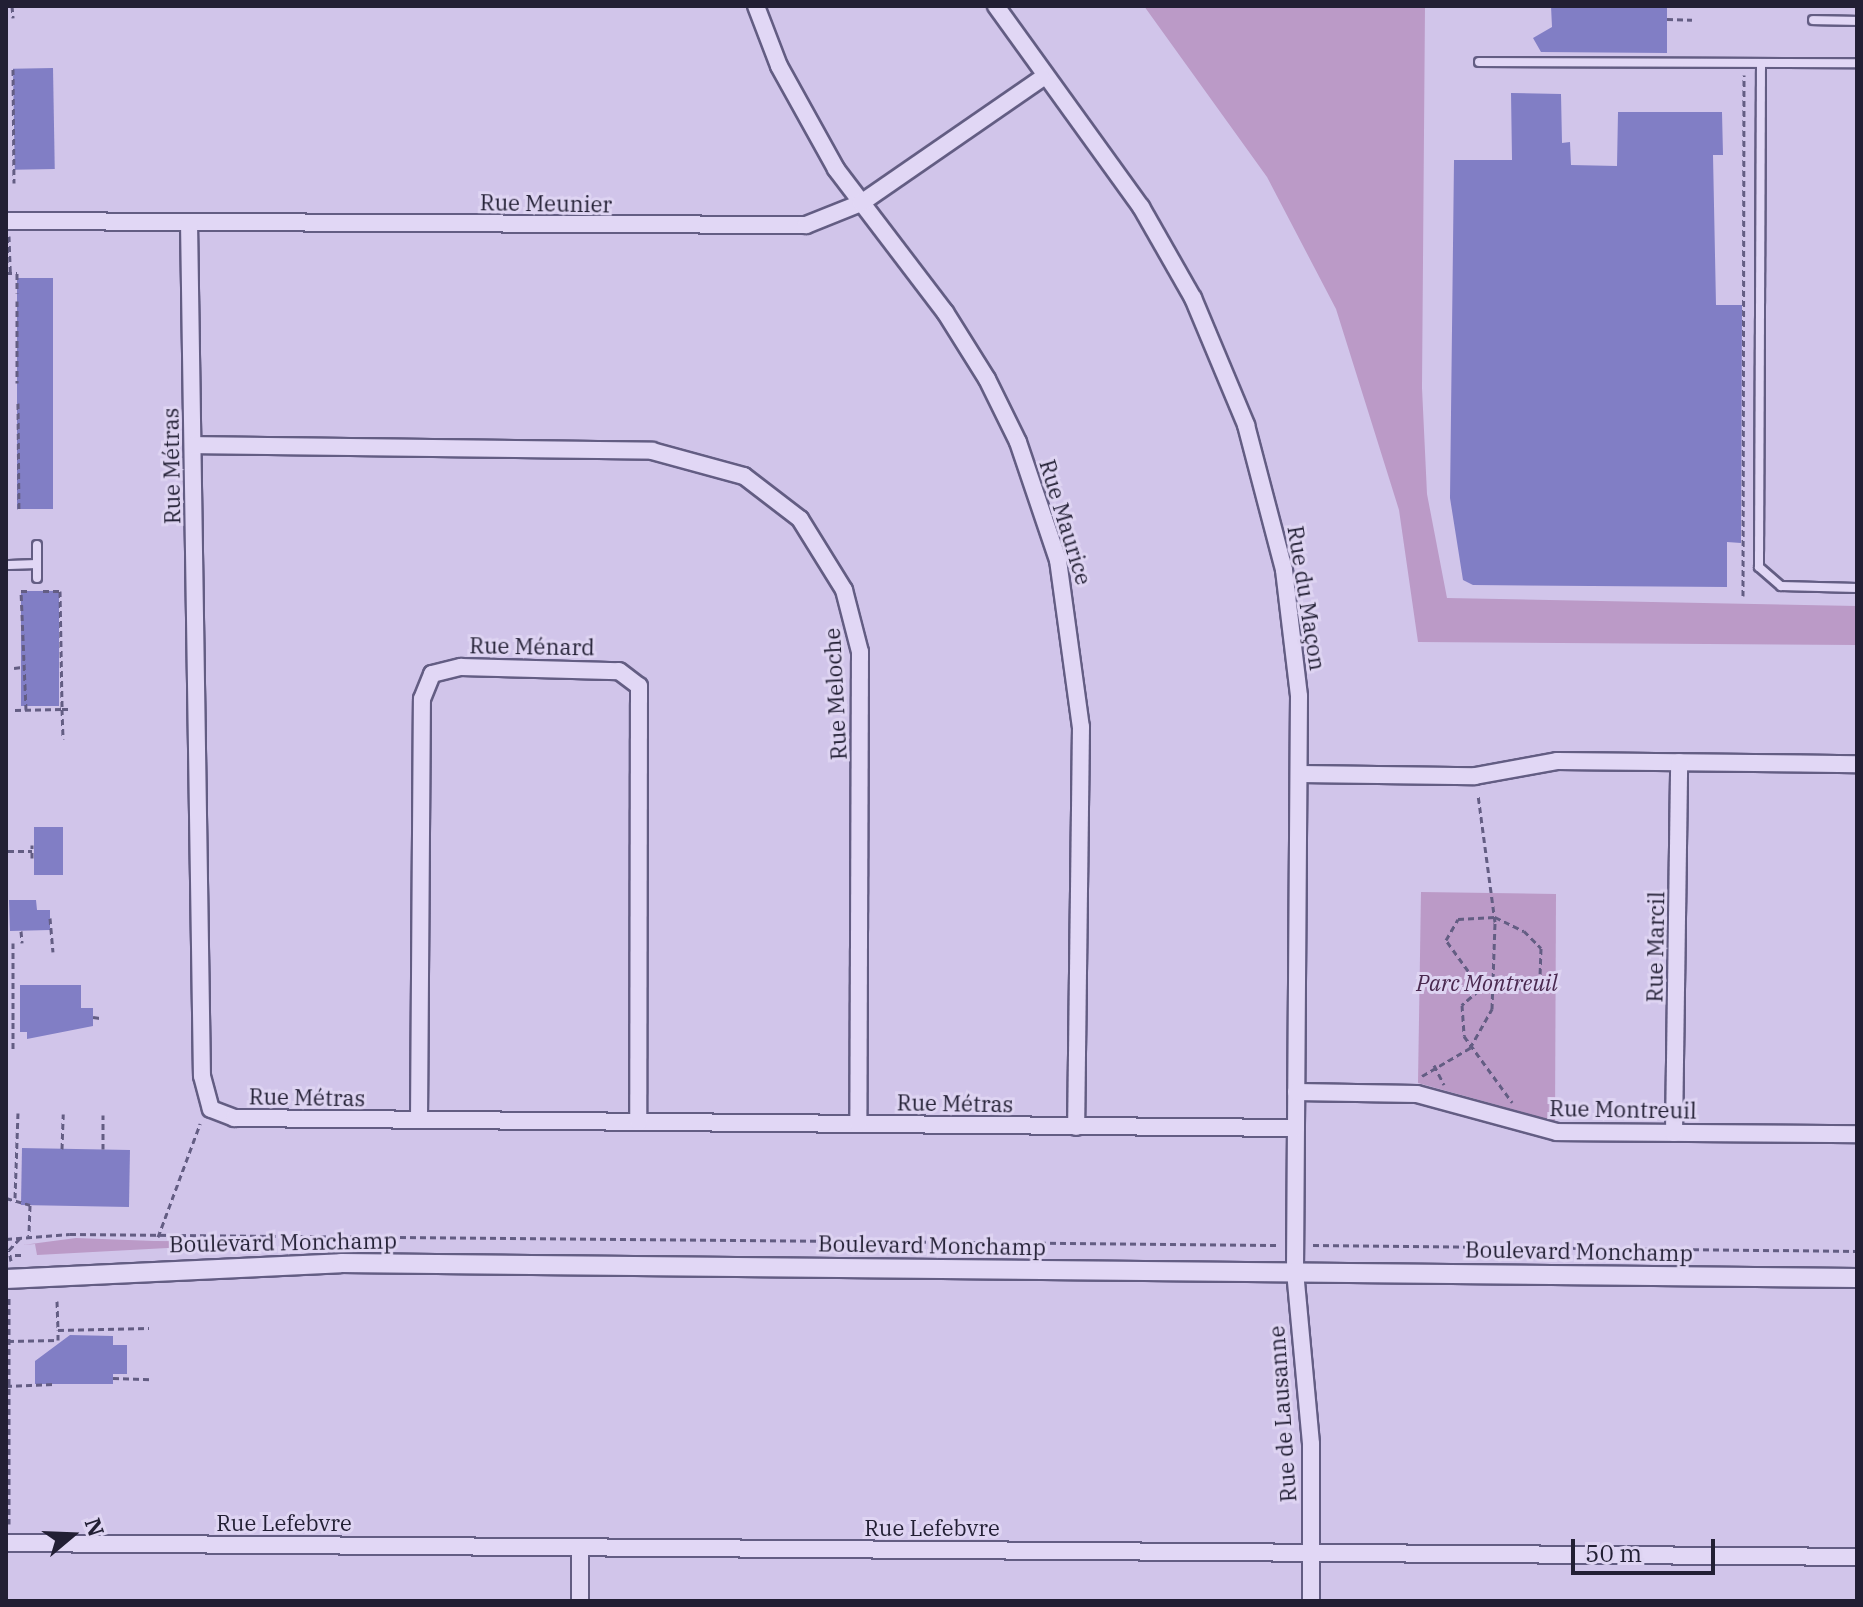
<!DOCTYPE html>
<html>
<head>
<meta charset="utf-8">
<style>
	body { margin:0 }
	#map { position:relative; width:1863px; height:1607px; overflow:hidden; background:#d1c5ea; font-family:"IBM Plex Serif",serif }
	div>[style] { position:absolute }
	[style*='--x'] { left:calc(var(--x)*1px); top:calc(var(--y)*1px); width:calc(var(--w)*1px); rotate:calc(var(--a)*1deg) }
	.green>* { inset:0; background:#bb9ac7 }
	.building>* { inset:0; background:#817ec5; transform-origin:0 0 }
	.path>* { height:3px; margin-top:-1.5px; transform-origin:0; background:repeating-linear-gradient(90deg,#635d83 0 6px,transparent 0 10px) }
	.roads { filter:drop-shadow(2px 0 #635d83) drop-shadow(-2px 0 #635d83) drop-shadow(0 2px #635d83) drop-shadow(0 -2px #635d83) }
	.service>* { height:8px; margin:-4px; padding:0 4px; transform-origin:4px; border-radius:4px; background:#e1d7f5 }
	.minor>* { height:16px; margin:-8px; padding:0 8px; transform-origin:8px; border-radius:8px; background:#e1d7f5 }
	.tertiary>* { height:18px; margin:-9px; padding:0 9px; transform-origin:9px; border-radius:9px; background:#e1d7f5 }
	span { translate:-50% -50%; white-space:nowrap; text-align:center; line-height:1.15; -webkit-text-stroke:6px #ded4f2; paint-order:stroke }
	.street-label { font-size:22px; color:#221f34 }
	.park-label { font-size:22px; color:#4a284f; font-style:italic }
	.frame { position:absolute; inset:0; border:8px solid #221f34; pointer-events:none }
	.north { position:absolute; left:32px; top:1495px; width:80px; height:80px; -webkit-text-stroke:6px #ded4f2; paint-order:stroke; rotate:71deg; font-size:22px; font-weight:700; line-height:32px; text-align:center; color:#221f34 }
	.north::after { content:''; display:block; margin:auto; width:28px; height:36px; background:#221f34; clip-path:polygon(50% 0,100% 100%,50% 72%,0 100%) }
	.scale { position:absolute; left:1571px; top:1539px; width:144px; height:36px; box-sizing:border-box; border:4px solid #221f34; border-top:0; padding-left:10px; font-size:24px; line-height:28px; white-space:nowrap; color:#221f34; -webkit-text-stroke:6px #ded4f2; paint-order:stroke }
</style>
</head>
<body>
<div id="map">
	<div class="green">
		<i style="clip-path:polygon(1144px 6px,1425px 6px,1422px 388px,1427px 494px,1447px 598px,1857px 606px,1857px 645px,1418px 642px,1399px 510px,1336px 309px,1267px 177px)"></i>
		<i style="clip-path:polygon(1421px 892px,1556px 894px,1555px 1121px,1418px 1083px)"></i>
		<i style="clip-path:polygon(76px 1238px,154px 1241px,277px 1242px,37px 1255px,35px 1244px,23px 1245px)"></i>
	</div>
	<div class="building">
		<i style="clip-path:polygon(1551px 6px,1667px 6px,1667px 53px,1541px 52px,1533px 38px,1552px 27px)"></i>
		<i style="left:53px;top:68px;width:101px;height:40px;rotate:89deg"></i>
		<i style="clip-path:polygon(1511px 93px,1561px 94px,1562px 143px,1570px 142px,1571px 165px,1617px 166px,1618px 112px,1722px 112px,1723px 155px,1713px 155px,1716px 305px,1742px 305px,1741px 543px,1727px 542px,1727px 587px,1473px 585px,1463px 580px,1450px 498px,1454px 160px,1512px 160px)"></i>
		<i style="left:17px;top:278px;width:36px;height:231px"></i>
		<i style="left:21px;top:591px;width:38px;height:115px"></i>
		<i style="left:34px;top:827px;width:29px;height:48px"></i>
		<i style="clip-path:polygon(9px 900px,36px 900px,37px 910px,50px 910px,50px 930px,10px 931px)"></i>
		<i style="clip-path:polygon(20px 985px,81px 985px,81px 1008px,93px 1008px,93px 1026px,27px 1039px,27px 1032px,20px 1032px)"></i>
		<i style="left:22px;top:1148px;width:108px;height:57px;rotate:1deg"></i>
		<i style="clip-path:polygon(70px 1335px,113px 1336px,113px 1345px,127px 1345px,127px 1374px,113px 1374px,113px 1384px,35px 1384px,35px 1361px)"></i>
	</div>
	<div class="path">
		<i style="--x:12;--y:6;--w:12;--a:85"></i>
		<i style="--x:1667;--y:19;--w:25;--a:2"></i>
		<i style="--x:13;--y:69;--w:114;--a:89.5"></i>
		<i style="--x:9;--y:236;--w:37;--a:88"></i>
		<i style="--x:6;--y:273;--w:11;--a:0"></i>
		<i style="--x:17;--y:273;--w:20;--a:90"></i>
		<i style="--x:17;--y:301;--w:82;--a:90"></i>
		<i style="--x:18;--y:403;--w:106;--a:89.5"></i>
		<i style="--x:43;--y:591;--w:17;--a:0"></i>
		<i style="--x:60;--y:591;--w:118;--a:89"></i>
		<i style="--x:62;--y:709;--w:7;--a:0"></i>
		<i style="--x:1743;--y:596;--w:521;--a:-89.89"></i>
		<i style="--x:14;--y:668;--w:8;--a:-7"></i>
		<i style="--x:15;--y:710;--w:47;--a:-1.2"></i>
		<i style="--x:62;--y:709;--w:30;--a:88"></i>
		<i style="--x:26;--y:710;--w:119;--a:-92.4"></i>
		<i style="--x:21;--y:591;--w:10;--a:0"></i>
		<i style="--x:8;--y:851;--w:24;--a:0"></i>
		<i style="--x:32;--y:858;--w:13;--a:-90"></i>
		<i style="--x:1495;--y:917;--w:32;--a:26"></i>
		<i style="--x:1524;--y:931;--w:24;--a:45"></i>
		<i style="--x:1541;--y:948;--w:29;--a:92"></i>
		<i style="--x:1540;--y:977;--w:19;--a:141"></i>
		<i style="--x:1525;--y:989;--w:52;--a:-168.9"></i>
		<i style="--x:1474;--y:979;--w:48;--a:-125.7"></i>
		<i style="--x:1446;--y:940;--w:24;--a:-60"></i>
		<i style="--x:1458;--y:919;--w:37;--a:-3"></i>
		<i style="--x:50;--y:918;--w:34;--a:85"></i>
		<i style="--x:21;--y:931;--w:12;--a:85"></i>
		<i style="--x:13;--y:943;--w:106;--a:90"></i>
		<i style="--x:1480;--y:980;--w:10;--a:96"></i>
		<i style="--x:1479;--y:990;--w:23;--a:139"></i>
		<i style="--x:1462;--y:1005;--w:31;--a:86"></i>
		<i style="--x:1464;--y:1036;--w:82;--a:54"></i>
		<i style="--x:93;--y:1017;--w:7;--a:8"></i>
		<i style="--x:1434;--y:1065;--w:22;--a:63"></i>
		<i style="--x:1422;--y:1076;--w:56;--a:-30.3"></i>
		<i style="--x:1470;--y:1048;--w:45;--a:-60.6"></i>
		<i style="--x:1492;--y:1009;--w:87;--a:-88"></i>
		<i style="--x:1495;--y:922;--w:128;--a:-97.6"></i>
		<i style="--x:62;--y:1149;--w:35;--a:-88"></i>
		<i style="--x:103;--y:1149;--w:34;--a:-90"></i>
		<i style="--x:6;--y:1198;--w:25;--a:16"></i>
		<i style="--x:30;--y:1205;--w:31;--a:92"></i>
		<i style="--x:15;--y:1198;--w:85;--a:-88"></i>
		<i style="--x:158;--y:1237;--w:121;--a:-69.6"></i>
		<i style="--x:6;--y:1239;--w:64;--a:-4.5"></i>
		<i style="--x:70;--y:1234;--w:1208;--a:0.52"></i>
		<i style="--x:1313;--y:1245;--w:544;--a:0.63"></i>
		<i style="--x:15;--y:1255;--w:8;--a:0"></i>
		<i style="--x:11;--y:1261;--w:11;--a:-100"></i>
		<i style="--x:9;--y:1250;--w:18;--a:-47"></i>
		<i style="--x:57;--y:1301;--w:29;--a:88"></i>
		<i style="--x:58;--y:1330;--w:91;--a:-1.3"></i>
		<i style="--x:8;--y:1341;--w:50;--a:-1.1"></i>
		<i style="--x:58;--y:1340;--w:10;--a:-90"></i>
		<i style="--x:113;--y:1378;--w:38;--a:2"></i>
		<i style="--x:6;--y:1386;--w:48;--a:-2.4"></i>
		<i style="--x:9;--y:1524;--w:228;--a:-90"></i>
	</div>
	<div class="roads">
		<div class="service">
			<i style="--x:1813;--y:20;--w:44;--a:1.3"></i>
			<i style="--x:1479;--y:62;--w:378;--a:0.2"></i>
			<i style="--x:1761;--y:63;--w:504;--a:90.23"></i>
			<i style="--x:1759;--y:567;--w:29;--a:41"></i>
			<i style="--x:1781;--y:586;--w:76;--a:1.5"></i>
			<i style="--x:37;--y:545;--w:33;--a:90"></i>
			<i style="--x:9;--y:565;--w:28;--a:-2"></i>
		</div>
		<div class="minor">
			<i style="--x:756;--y:6;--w:64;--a:69"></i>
			<i style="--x:779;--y:66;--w:118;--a:61"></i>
			<i style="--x:836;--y:169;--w:180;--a:52.7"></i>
			<i style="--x:945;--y:312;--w:79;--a:57.9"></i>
			<i style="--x:987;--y:379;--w:70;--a:63.8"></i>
			<i style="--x:1018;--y:442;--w:125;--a:71.3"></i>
			<i style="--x:1058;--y:560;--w:169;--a:82.2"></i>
			<i style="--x:1081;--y:727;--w:400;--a:90.7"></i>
			<i style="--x:996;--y:6;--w:248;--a:54.2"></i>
			<i style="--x:1141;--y:207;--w:105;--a:60.3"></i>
			<i style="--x:1193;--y:298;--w:138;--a:67.3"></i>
			<i style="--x:1246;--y:425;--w:150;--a:75.3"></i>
			<i style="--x:1284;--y:570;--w:127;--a:83.2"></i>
			<i style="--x:1299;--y:696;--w:575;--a:90.4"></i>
			<i style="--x:1295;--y:1271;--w:174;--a:84.7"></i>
			<i style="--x:1311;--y:1444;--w:157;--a:90"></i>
			<i style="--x:6;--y:221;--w:800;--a:0.29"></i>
			<i style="--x:806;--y:225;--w:59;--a:-21.8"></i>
			<i style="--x:861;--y:203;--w:220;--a:-34.6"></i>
			<i style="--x:189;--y:222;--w:854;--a:89.13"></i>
			<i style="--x:202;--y:1076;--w:34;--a:75"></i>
			<i style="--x:211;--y:1109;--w:25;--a:21"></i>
			<i style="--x:234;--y:1118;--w:1062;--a:0.54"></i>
			<i style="--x:193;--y:445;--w:459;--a:0.7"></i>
			<i style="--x:652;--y:451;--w:95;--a:15.2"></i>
			<i style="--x:744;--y:476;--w:71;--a:37.5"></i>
			<i style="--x:800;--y:519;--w:84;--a:58.2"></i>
			<i style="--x:844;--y:590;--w:64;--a:75.5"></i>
			<i style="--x:860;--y:652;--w:472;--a:90.2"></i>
			<i style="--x:1300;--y:774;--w:175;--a:0.7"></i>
			<i style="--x:1475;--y:776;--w:83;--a:-10.4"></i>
			<i style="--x:1557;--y:761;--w:300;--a:0.6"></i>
			<i style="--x:1296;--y:1092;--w:121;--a:0.9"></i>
			<i style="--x:1417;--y:1094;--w:145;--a:15.2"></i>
			<i style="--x:1557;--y:1132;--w:300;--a:0.4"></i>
			<i style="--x:419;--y:1120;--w:421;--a:-89.6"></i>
			<i style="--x:422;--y:699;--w:27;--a:-68"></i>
			<i style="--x:432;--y:674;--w:30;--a:-14"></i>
			<i style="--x:461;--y:667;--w:158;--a:1.5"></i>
			<i style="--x:619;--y:671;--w:25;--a:37"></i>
			<i style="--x:639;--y:686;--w:436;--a:90.1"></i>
			<i style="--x:1674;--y:1133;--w:371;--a:-89.2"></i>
			<i style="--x:6;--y:1543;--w:1851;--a:0.43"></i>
			<i style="--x:580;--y:1601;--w:53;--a:-90"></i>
		</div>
		<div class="tertiary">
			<i style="--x:6;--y:1279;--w:335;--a:-2.7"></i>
			<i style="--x:341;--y:1263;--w:1516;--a:0.57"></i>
		</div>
	</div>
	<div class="street-label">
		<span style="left:546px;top:203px;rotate:1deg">Rue Meunier</span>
		<span style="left:171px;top:466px;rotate:-91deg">Rue Métras</span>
		<span style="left:1066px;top:522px;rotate:73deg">Rue Maurice</span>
		<span style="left:1307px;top:598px;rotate:81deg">Rue du Maçon</span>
		<span style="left:532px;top:646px;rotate:1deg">Rue Ménard</span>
		<span style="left:835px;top:694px;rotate:-93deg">Rue Meloche</span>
		<span style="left:1655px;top:947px;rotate:-89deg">Rue Marcil</span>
		<span style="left:307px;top:1097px;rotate:1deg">Rue Métras</span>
		<span style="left:955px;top:1103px;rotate:1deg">Rue Métras</span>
		<span style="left:1623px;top:1109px;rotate:1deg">Rue Montreuil</span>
		<span style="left:283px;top:1242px;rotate:-1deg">Boulevard Monchamp</span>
		<span style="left:932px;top:1245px;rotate:1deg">Boulevard Monchamp</span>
		<span style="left:1579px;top:1251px;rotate:1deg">Boulevard Monchamp</span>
		<span style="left:1282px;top:1414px;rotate:-94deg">Rue de Lausanne</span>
		<span style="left:284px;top:1523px">Rue Lefebvre</span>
		<span style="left:932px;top:1528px">Rue Lefebvre</span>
	</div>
	<div class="park-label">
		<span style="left:1487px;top:983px">Parc Montreuil</span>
	</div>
	<div class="frame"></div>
	<div class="north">N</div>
	<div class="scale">50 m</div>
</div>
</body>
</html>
